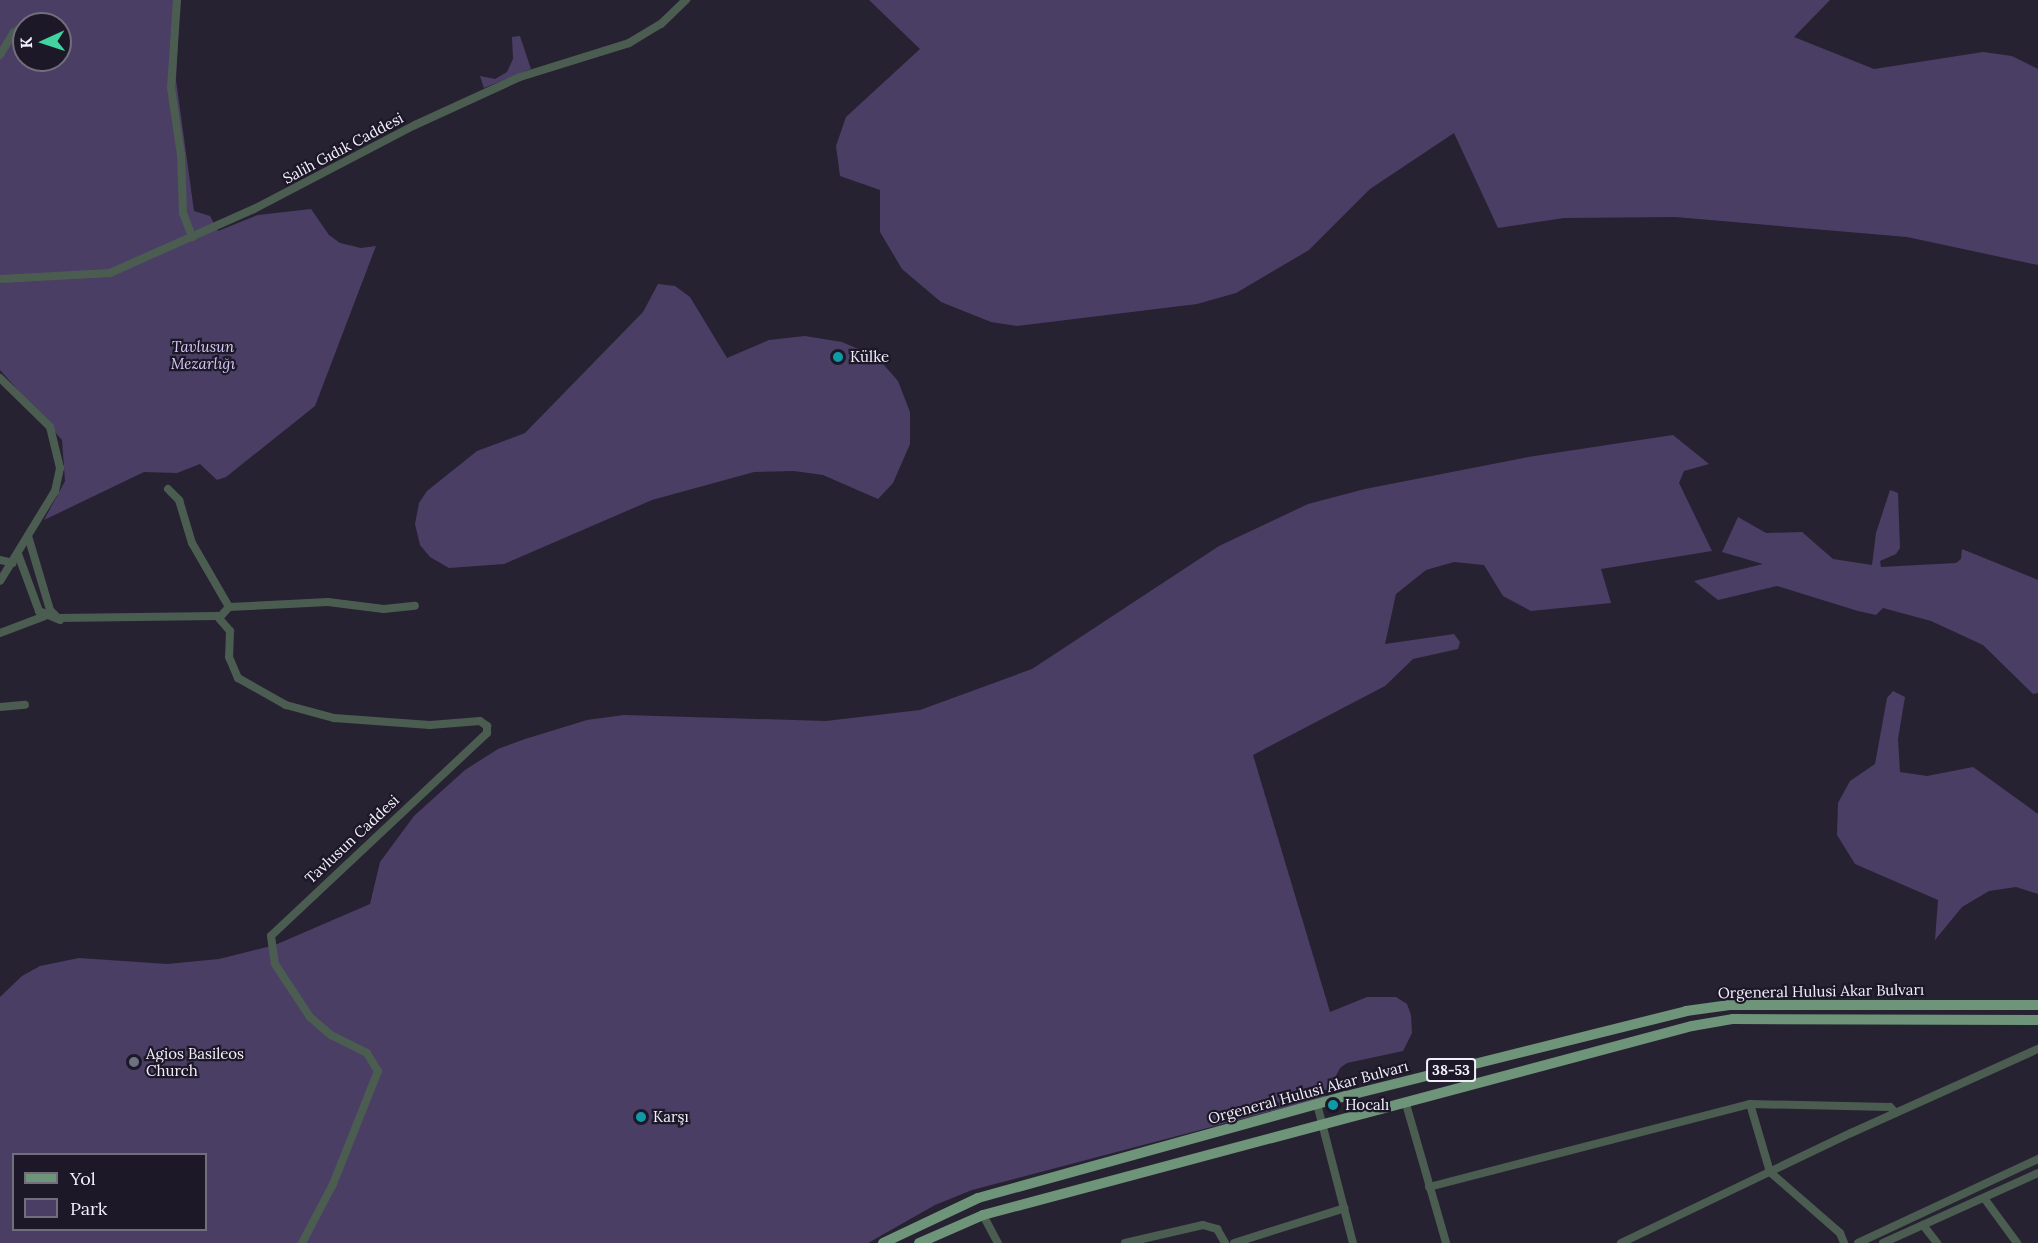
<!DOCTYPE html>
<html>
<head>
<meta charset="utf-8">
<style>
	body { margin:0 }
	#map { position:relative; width:2038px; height:1243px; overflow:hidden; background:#272232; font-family:Lora,serif }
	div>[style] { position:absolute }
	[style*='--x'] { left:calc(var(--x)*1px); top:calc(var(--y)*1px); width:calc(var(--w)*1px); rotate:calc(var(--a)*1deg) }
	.green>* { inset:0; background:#4a3e65 }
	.minor>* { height:8px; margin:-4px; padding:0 4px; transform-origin:4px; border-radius:4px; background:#4b5d50 }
	.major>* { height:10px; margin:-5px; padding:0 5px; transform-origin:5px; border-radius:5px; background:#6e957a }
	.dots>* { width:16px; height:16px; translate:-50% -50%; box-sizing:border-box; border:3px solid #1d1828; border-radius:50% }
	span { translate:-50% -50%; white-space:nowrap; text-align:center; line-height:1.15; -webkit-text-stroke:4.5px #1d1828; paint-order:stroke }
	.shield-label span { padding:2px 4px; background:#1d1828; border:2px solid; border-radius:4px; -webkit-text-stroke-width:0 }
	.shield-label { font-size:14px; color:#f3f0fb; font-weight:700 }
	.street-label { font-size:15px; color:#f3f0fb }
	.park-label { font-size:15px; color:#d6caf5; font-style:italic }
	.poi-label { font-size:15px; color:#f3f0fb }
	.left { translate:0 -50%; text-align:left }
	.legend { position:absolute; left:12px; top:1153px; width:195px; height:78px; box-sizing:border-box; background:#1d1828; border:2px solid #736e7c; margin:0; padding:8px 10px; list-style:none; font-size:18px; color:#f3f0fb }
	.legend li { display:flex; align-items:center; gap:12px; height:30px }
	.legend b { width:30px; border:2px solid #736e7c }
	.north { position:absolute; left:12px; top:12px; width:60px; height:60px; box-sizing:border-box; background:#1d1828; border:2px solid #736e7c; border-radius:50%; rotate:267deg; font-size:16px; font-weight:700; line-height:24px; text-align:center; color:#f3f0fb }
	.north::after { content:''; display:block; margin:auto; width:21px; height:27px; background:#41d4a1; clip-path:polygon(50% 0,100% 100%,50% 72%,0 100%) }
</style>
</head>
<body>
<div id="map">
	<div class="green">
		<i style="clip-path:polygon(evenodd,0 0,180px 0,176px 80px,194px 211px,210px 216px,218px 231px,258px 215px,311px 209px,329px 235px,340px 243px,361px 248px,376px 246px,315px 406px,226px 477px,217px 480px,200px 464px,177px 473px,144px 472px,44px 520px,65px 481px,62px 440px,0 370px,0 0,24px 24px,60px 24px,60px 60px,24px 60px,24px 24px)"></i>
		<i style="clip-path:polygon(869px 0,1830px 0,1794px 37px,1874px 69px,1983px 52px,2012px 56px,2038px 69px,2038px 265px,1907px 237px,1675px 217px,1564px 218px,1498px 228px,1454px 133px,1370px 189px,1309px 250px,1236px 293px,1197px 304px,1017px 326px,991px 322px,941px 302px,902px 269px,880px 232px,880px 190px,840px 176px,836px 146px,846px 117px,920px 49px)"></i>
		<i style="clip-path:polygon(520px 36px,531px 69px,484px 88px,480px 76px,495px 79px,507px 72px,513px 59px,512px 37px)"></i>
		<i style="clip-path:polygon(658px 284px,675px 286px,690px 297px,727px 358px,769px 340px,805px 336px,842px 342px,877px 357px,898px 381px,910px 412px,910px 444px,893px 483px,878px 499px,823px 475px,794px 471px,754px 472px,652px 500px,504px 564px,449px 568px,430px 557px,420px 545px,415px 524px,419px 503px,427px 491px,477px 451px,525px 433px,643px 312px)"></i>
		<i style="clip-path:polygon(evenodd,1673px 435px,1709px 464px,1684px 471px,1679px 483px,1712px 551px,1601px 569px,1611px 603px,1531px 611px,1503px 596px,1484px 565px,1454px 562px,1426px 570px,1396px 594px,1385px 644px,1454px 634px,1460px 642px,1458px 649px,1413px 659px,1385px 686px,1253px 755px,1330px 1012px,1367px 997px,1396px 997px,1407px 1004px,1411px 1015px,1412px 1033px,1403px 1051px,1347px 1063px,1340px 1068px,1325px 1097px,972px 1190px,935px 1205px,868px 1243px,0 1243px,0 997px,22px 976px,40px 966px,79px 958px,167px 964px,219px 959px,275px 945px,370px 904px,380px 862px,414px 816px,465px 770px,498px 749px,525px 739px,587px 720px,624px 715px,826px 721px,920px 710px,1032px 669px,1219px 546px,1308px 504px,1365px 489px,1528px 457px,1673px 435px,14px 1154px,206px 1154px,206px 1230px,14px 1230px,14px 1154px)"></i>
		<i style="clip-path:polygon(1890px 490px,1898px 493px,1900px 548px,1896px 554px,1880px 561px,1881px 567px,1956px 563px,1961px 559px,1962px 549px,2038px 580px,2038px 693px,2033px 694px,1983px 645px,1931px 621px,1883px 608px,1876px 615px,1858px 611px,1777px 586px,1718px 600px,1694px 581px,1763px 564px,1722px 552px,1738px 517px,1766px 533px,1802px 532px,1833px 559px,1872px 565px,1876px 533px)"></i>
		<i style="clip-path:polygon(1893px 691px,1905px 697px,1898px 739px,1900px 772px,1927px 776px,1973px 767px,2038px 814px,2038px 894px,2016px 887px,1989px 891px,1962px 907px,1935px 940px,1938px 900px,1855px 864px,1837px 835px,1838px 803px,1850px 781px,1875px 764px,1887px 698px)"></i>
	</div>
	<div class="minor">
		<i style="--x:177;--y:0;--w:88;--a:93.9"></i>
		<i style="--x:171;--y:88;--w:68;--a:81.5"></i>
		<i style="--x:181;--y:155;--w:58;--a:88"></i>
		<i style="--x:183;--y:213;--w:26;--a:69"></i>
		<i style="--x:0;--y:55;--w:26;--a:-59"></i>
		<i style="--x:13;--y:33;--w:9;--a:-32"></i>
		<i style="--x:0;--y:279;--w:110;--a:-3.1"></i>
		<i style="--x:110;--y:273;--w:158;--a:-24"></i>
		<i style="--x:254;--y:209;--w:182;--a:-27.6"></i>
		<i style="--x:415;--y:125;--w:115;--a:-24.6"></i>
		<i style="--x:520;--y:77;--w:114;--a:-17.3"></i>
		<i style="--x:629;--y:43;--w:37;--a:-31"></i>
		<i style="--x:661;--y:24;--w:35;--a:-44"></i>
		<i style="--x:0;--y:378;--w:70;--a:44.4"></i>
		<i style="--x:50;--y:427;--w:42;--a:76.3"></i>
		<i style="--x:60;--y:468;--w:24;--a:102"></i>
		<i style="--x:55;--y:491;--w:105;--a:121.4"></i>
		<i style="--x:168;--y:489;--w:16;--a:45"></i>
		<i style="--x:179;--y:500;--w:45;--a:73.2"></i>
		<i style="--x:192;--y:543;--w:74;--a:60"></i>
		<i style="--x:229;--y:607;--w:13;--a:132"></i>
		<i style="--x:28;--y:536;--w:77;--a:73.4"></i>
		<i style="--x:50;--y:610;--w:11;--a:45"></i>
		<i style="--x:58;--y:618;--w:159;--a:-0.7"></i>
		<i style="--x:217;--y:616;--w:20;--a:49"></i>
		<i style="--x:230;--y:631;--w:26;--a:92"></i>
		<i style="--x:229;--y:657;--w:23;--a:67"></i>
		<i style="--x:238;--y:678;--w:55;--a:29.4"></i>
		<i style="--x:286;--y:705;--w:50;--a:15.2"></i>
		<i style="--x:334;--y:718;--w:96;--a:4.2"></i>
		<i style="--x:430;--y:725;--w:50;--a:-4.6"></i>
		<i style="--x:480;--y:721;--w:9;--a:36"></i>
		<i style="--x:487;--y:726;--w:7;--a:90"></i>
		<i style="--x:487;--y:733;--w:296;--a:136.8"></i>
		<i style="--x:271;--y:936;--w:28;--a:82"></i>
		<i style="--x:275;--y:964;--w:64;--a:56.6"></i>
		<i style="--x:310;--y:1017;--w:28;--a:41"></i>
		<i style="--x:331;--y:1035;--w:40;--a:26.6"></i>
		<i style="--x:367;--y:1053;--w:21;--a:59"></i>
		<i style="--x:378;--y:1071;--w:122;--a:111.7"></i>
		<i style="--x:333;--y:1184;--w:67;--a:117.7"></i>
		<i style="--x:18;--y:554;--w:61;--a:69.8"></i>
		<i style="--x:39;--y:611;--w:23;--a:23"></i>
		<i style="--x:0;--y:560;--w:13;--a:13"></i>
		<i style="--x:229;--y:607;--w:99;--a:-2.9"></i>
		<i style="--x:328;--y:602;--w:56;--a:7.1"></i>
		<i style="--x:384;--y:609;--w:31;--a:-6"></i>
		<i style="--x:0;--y:633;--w:48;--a:-20.7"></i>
		<i style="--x:0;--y:707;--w:25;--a:-5"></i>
		<i style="--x:1317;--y:1104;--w:144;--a:75.5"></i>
		<i style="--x:1406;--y:1104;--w:145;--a:73.9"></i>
		<i style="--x:1750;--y:1104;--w:71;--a:73.6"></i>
		<i style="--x:1770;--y:1172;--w:93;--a:41.1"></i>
		<i style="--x:1840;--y:1233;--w:11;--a:68"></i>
		<i style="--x:1429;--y:1187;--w:332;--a:-14.5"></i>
		<i style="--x:1750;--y:1104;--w:140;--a:1.2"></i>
		<i style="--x:1890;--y:1107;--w:8;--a:45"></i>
		<i style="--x:1984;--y:1198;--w:56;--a:53.7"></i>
		<i style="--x:983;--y:1215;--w:32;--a:62"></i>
		<i style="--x:1923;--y:1225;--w:23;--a:52"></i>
		<i style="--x:1125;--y:1243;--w:80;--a:-13"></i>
		<i style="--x:1203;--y:1225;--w:15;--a:16"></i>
		<i style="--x:1217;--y:1229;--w:16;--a:60"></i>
		<i style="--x:1234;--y:1243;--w:116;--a:-17.5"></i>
		<i style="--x:1621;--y:1243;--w:255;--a:-25.6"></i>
		<i style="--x:1851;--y:1133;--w:205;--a:-24.2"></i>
		<i style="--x:1858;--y:1243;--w:199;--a:-25"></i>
		<i style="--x:1883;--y:1243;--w:170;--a:-24.3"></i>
	</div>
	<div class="major">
		<i style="--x:883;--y:1243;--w:105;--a:-25.3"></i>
		<i style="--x:978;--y:1198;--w:382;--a:-15.5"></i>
		<i style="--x:1346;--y:1096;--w:350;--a:-14"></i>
		<i style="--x:1686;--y:1011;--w:44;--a:-7.8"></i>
		<i style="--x:1730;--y:1005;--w:308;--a:0"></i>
		<i style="--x:919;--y:1243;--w:70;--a:-23.6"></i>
		<i style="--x:983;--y:1215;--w:734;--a:-14.93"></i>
		<i style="--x:1692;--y:1026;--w:42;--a:-9.7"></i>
		<i style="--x:1733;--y:1019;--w:305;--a:0.2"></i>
	</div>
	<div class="dots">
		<i style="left:838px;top:357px;background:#0f9aa8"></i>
		<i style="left:134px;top:1062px;background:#6b7280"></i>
		<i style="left:1333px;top:1105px;background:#0f9aa8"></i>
		<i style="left:641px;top:1117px;background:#0f9aa8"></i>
	</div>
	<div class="shield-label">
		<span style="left:1451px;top:1070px">38-53</span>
	</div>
	<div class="street-label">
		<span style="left:343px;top:148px;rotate:-28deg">Salih Gıdık Caddesi</span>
		<span style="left:352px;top:839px;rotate:-43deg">Tavlusun Caddesi</span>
		<span style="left:1821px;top:991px;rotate:-1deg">Orgeneral Hulusi Akar Bulvarı</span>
		<span style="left:1308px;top:1092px;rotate:-15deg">Orgeneral Hulusi Akar Bulvarı</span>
	</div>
	<div class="park-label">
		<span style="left:203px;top:355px">Tavlusun<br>Mezarlığı</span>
	</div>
	<div class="poi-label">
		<span class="left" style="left:850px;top:357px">Külke</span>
		<span class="left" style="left:146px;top:1062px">Agios Basileos<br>Church</span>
		<span class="left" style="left:1345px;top:1105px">Hocalı</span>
		<span class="left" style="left:653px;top:1117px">Karşı</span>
	</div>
	<ul class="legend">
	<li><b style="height:8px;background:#6e957a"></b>Yol</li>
	<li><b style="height:16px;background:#4a3e65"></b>Park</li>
	</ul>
	<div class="north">K</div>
</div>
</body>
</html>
